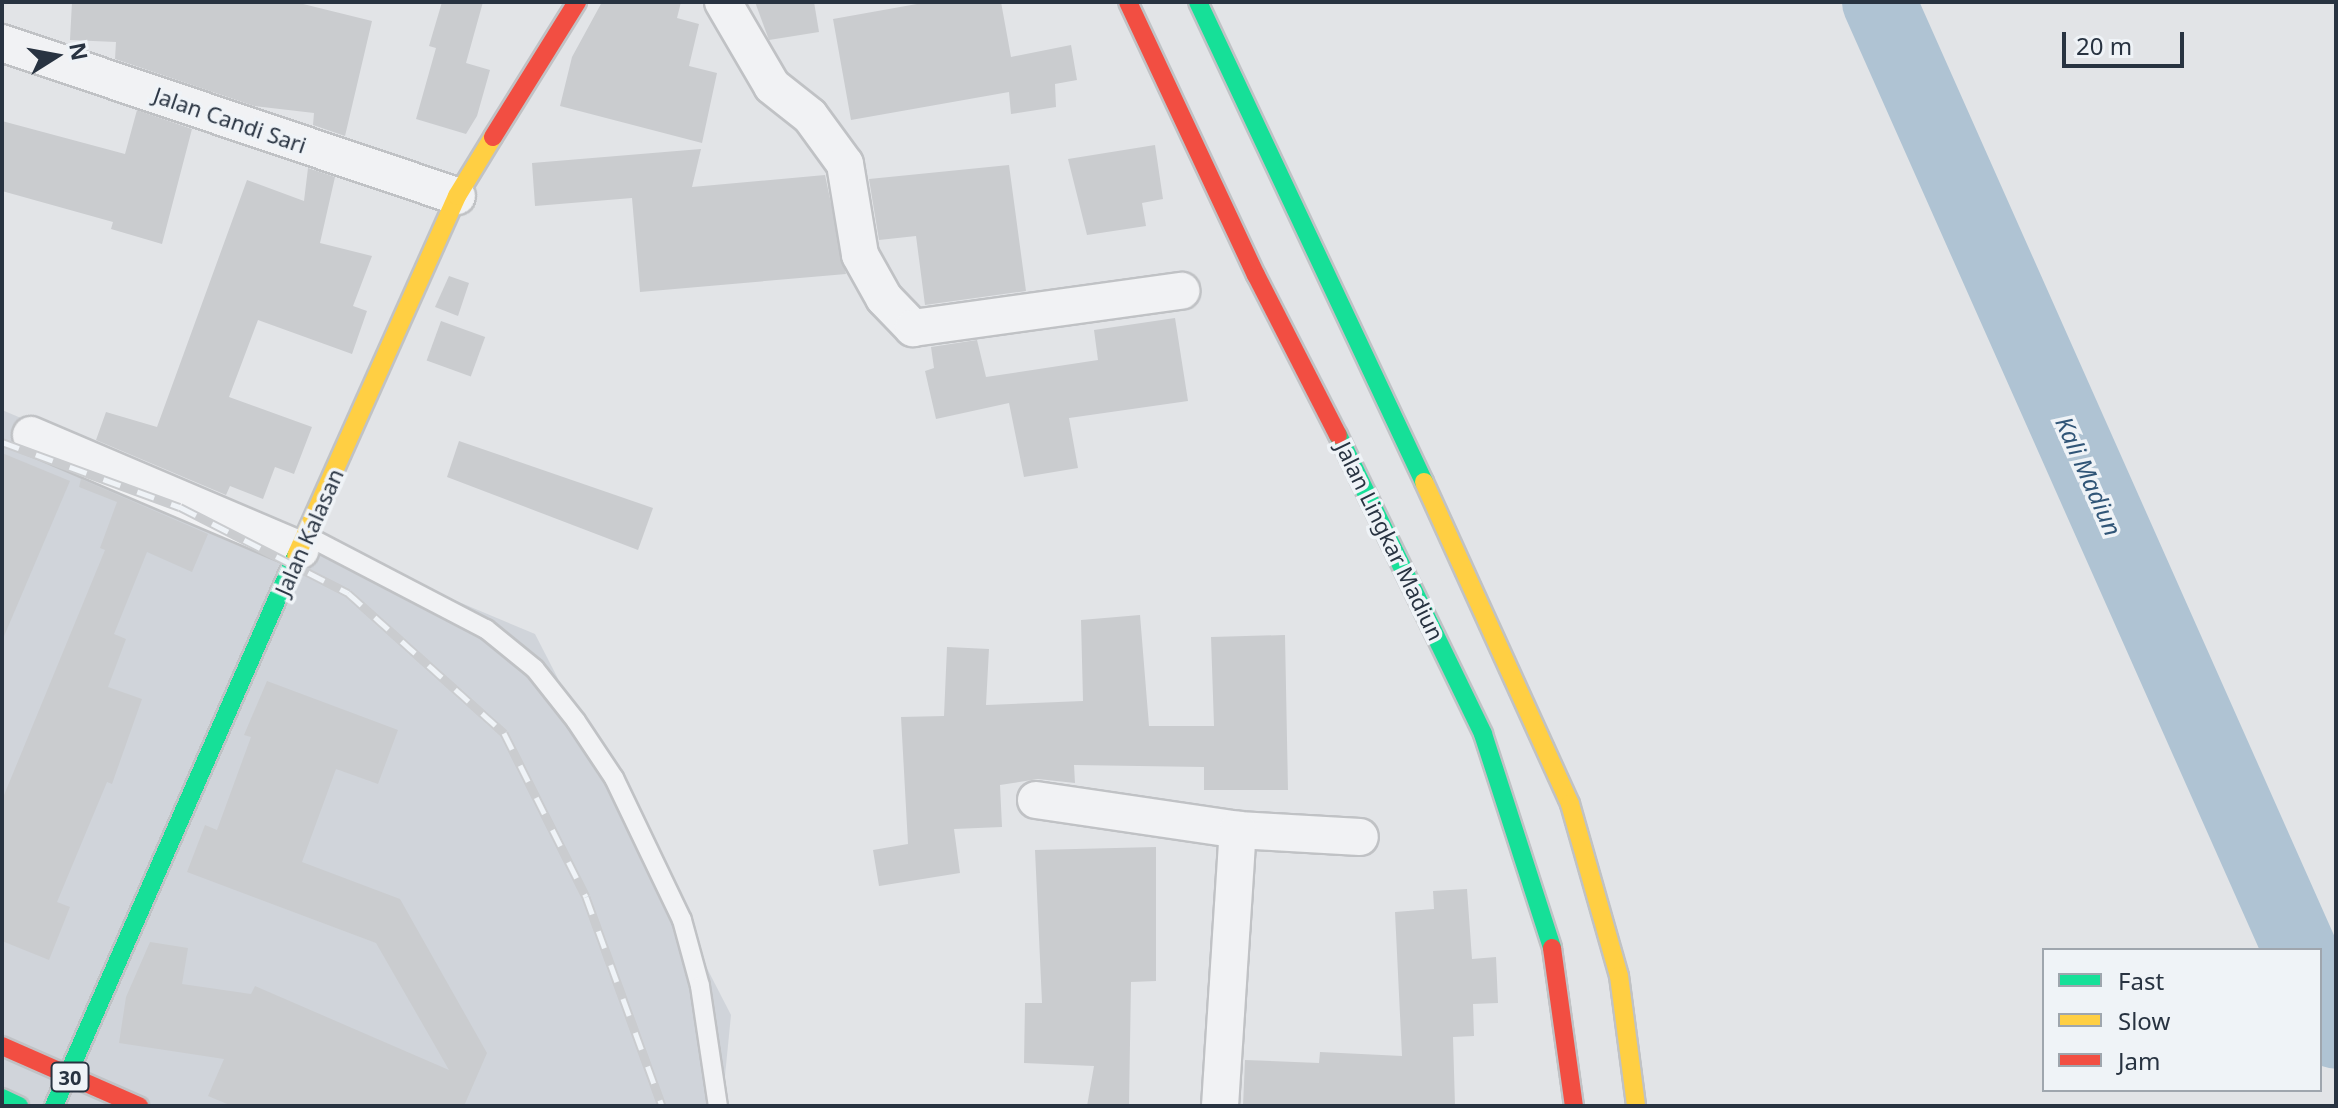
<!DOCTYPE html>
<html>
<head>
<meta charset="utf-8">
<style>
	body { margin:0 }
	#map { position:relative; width:2338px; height:1108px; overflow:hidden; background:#e2e4e7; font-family:"Noto Sans",sans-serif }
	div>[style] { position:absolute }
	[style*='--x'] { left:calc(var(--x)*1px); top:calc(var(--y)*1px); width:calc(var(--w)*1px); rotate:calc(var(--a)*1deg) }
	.built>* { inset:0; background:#d0d4da }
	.river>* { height:74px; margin:-37px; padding:0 37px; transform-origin:37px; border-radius:37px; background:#afc3d3 }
	.building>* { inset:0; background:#cacccf; transform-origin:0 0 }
	.roads { filter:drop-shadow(2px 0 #c0c2c5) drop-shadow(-2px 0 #c0c2c5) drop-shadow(0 2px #c0c2c5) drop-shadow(0 -2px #c0c2c5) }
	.lane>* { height:18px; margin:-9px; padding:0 9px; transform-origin:9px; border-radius:9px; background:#f1f2f4 }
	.street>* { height:36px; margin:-18px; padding:0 18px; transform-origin:18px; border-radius:18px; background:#f1f2f4 }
	.fast>* { height:18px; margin:-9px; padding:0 9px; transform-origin:9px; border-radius:9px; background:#16e098 }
	.slow>* { height:18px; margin:-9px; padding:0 9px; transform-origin:9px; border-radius:9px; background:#ffcf43 }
	.jam>* { height:18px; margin:-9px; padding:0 9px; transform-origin:9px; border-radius:9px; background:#f24e42 }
	.rail>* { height:9px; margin-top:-4.5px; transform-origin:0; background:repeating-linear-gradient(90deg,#eff3f7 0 18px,#cacccf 0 36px); box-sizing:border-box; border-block:2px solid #cacccf }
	span { translate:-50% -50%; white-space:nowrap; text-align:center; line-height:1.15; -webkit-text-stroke:7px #eff3f7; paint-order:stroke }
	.shield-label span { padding:2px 6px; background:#eff3f7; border:2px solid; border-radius:6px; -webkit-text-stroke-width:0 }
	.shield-label { font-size:20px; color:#283341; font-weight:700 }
	.street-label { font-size:22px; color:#283341 }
	.water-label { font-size:24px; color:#305577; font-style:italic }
	.frame { position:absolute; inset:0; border:4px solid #283341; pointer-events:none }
	.legend { position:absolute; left:2042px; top:948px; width:280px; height:144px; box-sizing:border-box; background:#eff3f7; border:2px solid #9fa6ae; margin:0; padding:10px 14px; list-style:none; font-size:24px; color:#283341 }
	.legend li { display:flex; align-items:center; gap:16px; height:40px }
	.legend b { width:40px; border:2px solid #9fa6ae }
	.north { position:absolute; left:16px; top:16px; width:80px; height:80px; -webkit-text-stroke:6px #eff3f7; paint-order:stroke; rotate:79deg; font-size:22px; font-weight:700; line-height:32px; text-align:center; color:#283341 }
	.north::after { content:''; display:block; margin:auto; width:28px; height:36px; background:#283341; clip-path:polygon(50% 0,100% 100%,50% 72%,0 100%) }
	.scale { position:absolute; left:2062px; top:32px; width:122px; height:36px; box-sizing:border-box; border:4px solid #283341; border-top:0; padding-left:10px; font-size:24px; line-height:28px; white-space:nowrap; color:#283341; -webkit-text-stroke:6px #eff3f7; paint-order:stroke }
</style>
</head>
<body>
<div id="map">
	<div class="built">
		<i style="clip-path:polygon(2px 410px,535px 634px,731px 1015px,722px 1106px,2px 1106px)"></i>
	</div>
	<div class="river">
		<i style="--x:1879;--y:2;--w:1037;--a:66.05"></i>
		<i style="--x:2320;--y:996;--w:39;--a:66"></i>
	</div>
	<div class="building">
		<i style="clip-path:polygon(72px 2px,295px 2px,372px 21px,345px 136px,313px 125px,314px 113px,254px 106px,115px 59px,116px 42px,70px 40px)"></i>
		<i style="clip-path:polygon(442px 2px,483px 2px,466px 63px,490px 70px,477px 116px,466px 134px,416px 119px,436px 48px,429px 46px)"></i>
		<i style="clip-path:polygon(602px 2px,681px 2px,677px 18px,699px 24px,689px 66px,717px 73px,702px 143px,560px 106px,572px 57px)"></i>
		<i style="clip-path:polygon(755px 2px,814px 2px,819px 32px,769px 40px)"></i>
		<i style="clip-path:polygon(928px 2px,1001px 2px,1011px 57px,1071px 45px,1077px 80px,1055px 84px,1056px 107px,1011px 114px,1009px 92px,851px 120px,833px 19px)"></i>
		<i style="clip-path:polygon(137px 110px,192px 129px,162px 244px,111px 229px,113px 222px,2px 191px,2px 121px,125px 154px)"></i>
		<i style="clip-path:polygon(1155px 145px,1163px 199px,1142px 203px,1146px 226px,1087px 235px,1068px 159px)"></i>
		<i style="clip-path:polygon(701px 149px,692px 187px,825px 175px,846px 274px,640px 292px,632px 198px,535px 206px,532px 163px)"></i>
		<i style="clip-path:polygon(1009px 165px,1026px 291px,925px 305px,916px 236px,879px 240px,869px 179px)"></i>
		<i style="clip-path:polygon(308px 168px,335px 177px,320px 243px,372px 256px,353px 306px,367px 311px,352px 354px,258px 320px,229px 397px,312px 427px,294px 474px,275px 467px,263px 499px,230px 486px,226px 495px,96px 440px,106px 412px,157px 427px,247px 180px,304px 201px)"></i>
		<i style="clip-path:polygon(449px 276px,469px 283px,458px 316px,435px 307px)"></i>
		<i style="clip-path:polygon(1175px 318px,1188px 401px,1069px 418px,1078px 468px,1024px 477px,1009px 403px,936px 419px,925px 371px,934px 368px,931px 347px,977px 340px,986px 377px,1098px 360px,1094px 330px)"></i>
		<i style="left:441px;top:321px;width:47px;height:42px;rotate:20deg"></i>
		<i style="clip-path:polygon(459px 441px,653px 508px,638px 550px,447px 477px)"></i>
		<i style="clip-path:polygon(2px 453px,70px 481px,2px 641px)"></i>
		<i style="clip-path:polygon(81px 479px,208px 534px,192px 572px,147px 552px,114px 634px,126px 639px,108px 687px,142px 699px,112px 784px,107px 782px,57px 902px,70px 907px,49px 960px,2px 941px,2px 800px,105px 550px,100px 548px,117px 502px,79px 487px)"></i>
		<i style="clip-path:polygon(1140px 615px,1149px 726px,1214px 726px,1211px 637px,1285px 635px,1288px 790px,1204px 790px,1204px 767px,1074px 765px,1075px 783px,1038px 779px,1000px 785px,1002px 827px,954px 829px,960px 873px,879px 886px,873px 850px,908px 844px,901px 717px,944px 716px,947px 647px,989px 649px,986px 705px,1083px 701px,1081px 620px)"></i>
		<i style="clip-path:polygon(267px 681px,398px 730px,378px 784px,336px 769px,302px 862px,400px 899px,487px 1053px,464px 1106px,232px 1106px,208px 1096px,224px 1059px,119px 1043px,126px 997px,150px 942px,188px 948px,182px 984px,251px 994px,255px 986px,449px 1070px,376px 943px,187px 872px,205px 825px,217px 830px,251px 737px,244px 735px)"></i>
		<i style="clip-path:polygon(1156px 847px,1156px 981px,1131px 982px,1129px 1106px,1087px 1106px,1094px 1066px,1024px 1063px,1025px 1003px,1042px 1003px,1035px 850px)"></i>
		<i style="clip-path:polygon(1467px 889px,1472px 959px,1496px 957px,1498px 1003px,1473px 1004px,1474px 1036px,1453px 1037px,1455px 1106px,1243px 1106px,1245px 1060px,1319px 1063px,1320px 1052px,1402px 1056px,1395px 912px,1434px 909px,1433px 891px)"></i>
	</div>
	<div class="roads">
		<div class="lane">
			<i style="--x:307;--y:536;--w:202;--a:27.5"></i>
			<i style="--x:486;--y:629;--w:63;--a:39.2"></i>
			<i style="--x:535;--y:669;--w:66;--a:51.7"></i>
			<i style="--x:576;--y:721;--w:69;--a:56.3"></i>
			<i style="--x:614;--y:778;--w:157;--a:64.4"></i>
			<i style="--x:682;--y:920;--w:68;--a:74.7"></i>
			<i style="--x:700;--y:986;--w:121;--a:81.5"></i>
		</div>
		<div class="street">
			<i style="--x:723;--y:2;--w:97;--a:59.7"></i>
			<i style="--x:772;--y:86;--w:48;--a:38.3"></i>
			<i style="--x:810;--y:116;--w:59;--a:53.9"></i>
			<i style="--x:845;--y:164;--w:92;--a:80.6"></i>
			<i style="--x:860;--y:255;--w:49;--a:60.8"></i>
			<i style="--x:884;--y:298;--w:42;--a:46"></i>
			<i style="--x:913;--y:328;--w:271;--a:-7.9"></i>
			<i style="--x:2;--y:43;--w:480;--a:18.6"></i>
			<i style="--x:31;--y:435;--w:293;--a:23.1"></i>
			<i style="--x:1036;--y:800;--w:204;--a:8.4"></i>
			<i style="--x:1238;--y:830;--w:122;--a:3.3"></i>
			<i style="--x:1220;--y:1106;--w:277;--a:-86.3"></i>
		</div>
		<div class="fast">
			<i style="--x:1198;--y:2;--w:531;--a:64.79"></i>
			<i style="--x:1338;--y:435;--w:332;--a:64.1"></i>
			<i style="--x:1483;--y:734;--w:225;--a:72.1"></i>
			<i style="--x:2;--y:1098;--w:19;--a:25"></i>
			<i style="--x:54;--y:1106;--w:601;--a:-66.25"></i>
		</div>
		<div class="slow">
			<i style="--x:1424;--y:482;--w:354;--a:65.6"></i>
			<i style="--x:1570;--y:804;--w:179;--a:74.1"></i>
			<i style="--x:1619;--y:976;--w:131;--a:82.5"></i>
			<i style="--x:296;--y:556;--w:394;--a:-65.9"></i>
			<i style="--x:457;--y:196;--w:69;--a:-58.6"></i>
		</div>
		<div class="jam">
			<i style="--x:1128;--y:2;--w:302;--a:64.9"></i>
			<i style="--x:1256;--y:275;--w:180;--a:62.9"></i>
			<i style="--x:493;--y:137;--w:159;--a:-58.1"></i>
			<i style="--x:1552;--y:948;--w:160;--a:82.1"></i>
			<i style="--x:2;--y:1046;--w:150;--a:23.7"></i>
		</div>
	</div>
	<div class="rail">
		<i style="--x:2;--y:442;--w:189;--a:20.1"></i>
		<i style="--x:180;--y:507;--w:189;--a:27.1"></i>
		<i style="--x:348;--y:593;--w:210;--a:41.9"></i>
		<i style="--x:504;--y:733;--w:183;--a:63.4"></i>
		<i style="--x:586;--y:897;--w:222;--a:70"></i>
	</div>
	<div class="shield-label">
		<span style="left:70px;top:1077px">30</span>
	</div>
	<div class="street-label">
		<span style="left:230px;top:120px;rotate:19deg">Jalan Candi Sari</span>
		<span style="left:309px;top:532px;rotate:-66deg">Jalan Kalasan</span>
		<span style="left:1390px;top:541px;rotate:64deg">Jalan Lingkar Madiun</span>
	</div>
	<div class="water-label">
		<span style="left:2089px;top:476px;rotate:66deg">Kali Madiun</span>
	</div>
	<div class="frame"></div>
	<ul class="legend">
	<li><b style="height:10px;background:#16e098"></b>Fast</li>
	<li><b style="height:10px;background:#ffcf43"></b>Slow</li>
	<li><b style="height:10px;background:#f24e42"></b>Jam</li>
	</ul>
	<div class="north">N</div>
	<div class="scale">20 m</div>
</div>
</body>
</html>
